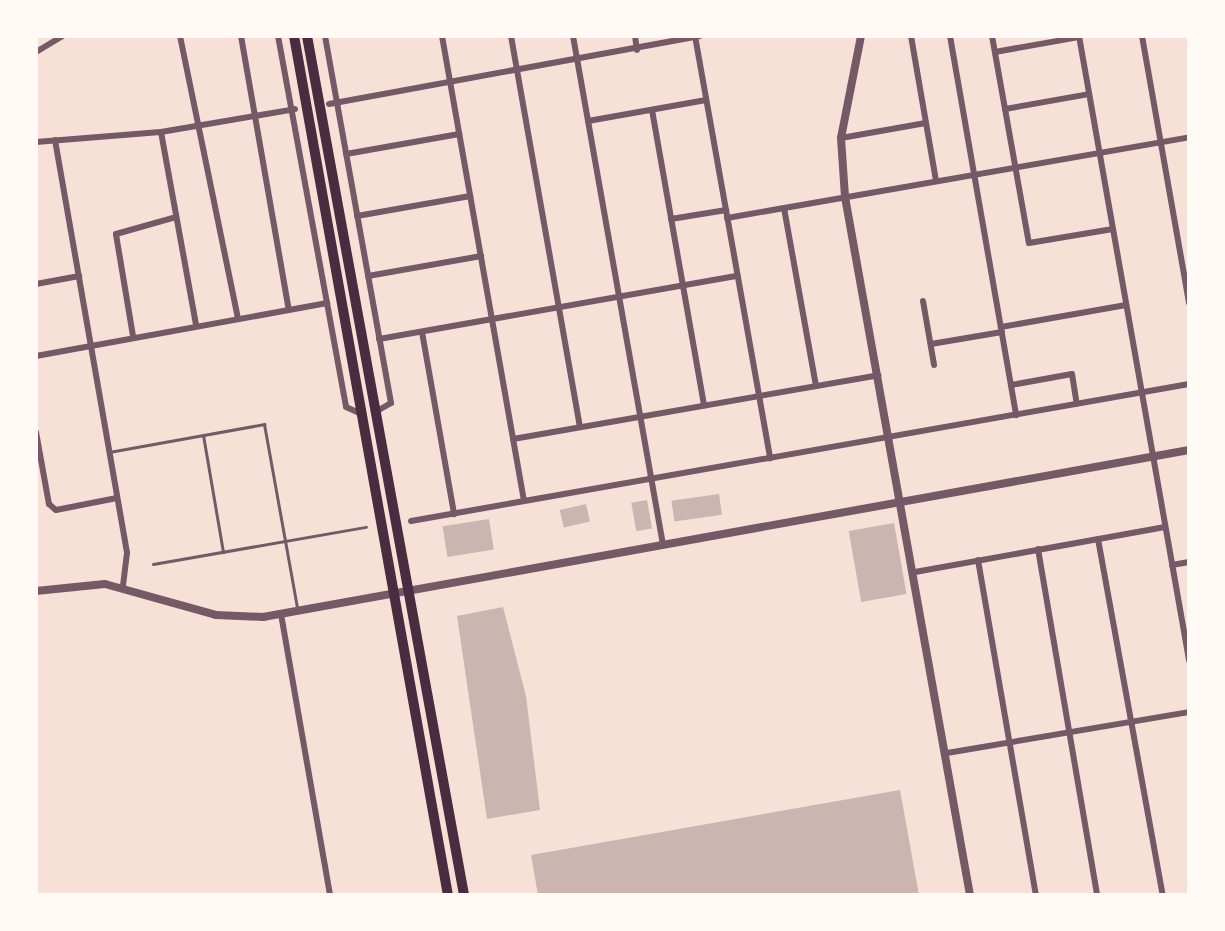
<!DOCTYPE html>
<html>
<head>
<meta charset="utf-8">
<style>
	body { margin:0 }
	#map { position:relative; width:1225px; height:931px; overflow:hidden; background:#f7e1d7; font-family:Montserrat,sans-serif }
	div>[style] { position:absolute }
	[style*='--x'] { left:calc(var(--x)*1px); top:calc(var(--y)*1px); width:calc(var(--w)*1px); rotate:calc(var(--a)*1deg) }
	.building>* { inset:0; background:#ccb4b1; transform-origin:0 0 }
	.service>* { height:3px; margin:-1.5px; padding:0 1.5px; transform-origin:1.5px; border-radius:1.5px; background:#755966 }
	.minor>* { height:6px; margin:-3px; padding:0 3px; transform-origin:3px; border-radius:3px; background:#755966 }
	.tertiary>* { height:8px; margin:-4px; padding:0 4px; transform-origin:4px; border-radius:4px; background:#755966 }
	.trunk>* { height:10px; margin:-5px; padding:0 5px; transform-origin:5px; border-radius:5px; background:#4a2c40 }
	span { translate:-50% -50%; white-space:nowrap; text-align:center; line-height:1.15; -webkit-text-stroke:8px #fffaf5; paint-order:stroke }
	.frame { position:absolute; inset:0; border:38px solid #fffaf5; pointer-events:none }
</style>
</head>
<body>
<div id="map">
	<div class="building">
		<i style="left:719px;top:494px;width:21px;height:48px;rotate:82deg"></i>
		<i style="left:647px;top:500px;width:29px;height:16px;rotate:80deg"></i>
		<i style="left:586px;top:504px;width:18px;height:27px;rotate:77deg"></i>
		<i style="left:489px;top:519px;width:31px;height:47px;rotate:81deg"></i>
		<i style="left:894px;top:523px;width:72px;height:46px;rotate:80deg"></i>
		<i style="clip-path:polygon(503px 607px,526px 696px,540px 810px,487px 819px,457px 616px)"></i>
		<i style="clip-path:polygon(900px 790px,919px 895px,538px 895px,531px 855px)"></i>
	</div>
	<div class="service">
		<i style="--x:203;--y:435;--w:119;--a:80.3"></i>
		<i style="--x:109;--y:452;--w:158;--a:-10.2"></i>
		<i style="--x:264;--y:424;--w:187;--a:79.8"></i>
		<i style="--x:153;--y:564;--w:216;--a:-9.9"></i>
	</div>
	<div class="minor">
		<i style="--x:180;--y:36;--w:289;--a:78.4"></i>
		<i style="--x:241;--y:36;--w:278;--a:80.1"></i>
		<i style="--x:278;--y:36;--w:377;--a:79.6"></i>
		<i style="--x:346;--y:407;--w:17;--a:24"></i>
		<i style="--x:325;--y:36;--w:373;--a:79.8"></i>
		<i style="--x:391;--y:403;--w:16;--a:150"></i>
		<i style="--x:442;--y:36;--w:472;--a:80"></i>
		<i style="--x:511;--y:36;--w:397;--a:80"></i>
		<i style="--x:573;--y:36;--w:517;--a:79.97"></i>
		<i style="--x:635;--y:36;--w:14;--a:82"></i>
		<i style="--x:695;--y:36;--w:429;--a:79.9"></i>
		<i style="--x:911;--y:36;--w:147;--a:80.2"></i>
		<i style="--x:950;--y:36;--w:385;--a:80.1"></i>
		<i style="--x:992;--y:36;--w:210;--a:79.9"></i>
		<i style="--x:1029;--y:243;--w:85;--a:-9.5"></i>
		<i style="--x:1079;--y:36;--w:634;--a:80"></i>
		<i style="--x:1142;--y:36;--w:271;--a:80"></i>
		<i style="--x:36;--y:52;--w:31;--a:-31"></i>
		<i style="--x:995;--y:52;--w:85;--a:-10.1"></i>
		<i style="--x:329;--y:104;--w:377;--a:-10.4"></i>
		<i style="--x:1005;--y:109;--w:85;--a:-10.1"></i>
		<i style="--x:652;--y:110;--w:300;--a:80"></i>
		<i style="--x:588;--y:121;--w:120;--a:-10.1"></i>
		<i style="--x:161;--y:132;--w:196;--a:79.7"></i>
		<i style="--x:841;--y:138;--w:86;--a:-10"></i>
		<i style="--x:55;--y:140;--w:419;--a:80.1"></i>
		<i style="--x:127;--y:553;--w:33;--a:97"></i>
		<i style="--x:36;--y:142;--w:125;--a:-4.6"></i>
		<i style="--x:161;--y:132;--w:136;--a:-9.7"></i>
		<i style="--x:346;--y:154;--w:115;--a:-10"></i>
		<i style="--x:784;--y:208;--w:181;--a:79.8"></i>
		<i style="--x:357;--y:216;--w:115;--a:-10"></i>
		<i style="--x:727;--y:218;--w:469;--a:-9.9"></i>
		<i style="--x:671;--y:219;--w:56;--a:-9.3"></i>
		<i style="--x:368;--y:276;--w:115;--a:-10"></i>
		<i style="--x:36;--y:284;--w:44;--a:-10.5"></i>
		<i style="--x:923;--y:301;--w:65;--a:80.2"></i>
		<i style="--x:1001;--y:327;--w:127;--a:-10"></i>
		<i style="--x:422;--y:332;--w:185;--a:80"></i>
		<i style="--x:133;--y:336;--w:103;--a:-99.5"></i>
		<i style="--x:116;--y:234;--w:62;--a:-15.8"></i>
		<i style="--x:379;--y:339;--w:364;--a:-10"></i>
		<i style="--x:931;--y:344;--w:72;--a:-9.6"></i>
		<i style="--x:36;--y:356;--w:296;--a:-10.3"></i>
		<i style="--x:1011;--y:385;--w:62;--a:-10.2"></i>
		<i style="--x:1072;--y:374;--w:30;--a:81"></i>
		<i style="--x:36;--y:432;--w:73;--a:79.8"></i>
		<i style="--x:49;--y:504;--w:9;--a:41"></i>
		<i style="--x:56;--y:510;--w:62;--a:-11.1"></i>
		<i style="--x:513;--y:439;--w:371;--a:-9.9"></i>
		<i style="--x:411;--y:521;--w:790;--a:-9.99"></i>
		<i style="--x:1098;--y:539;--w:362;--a:79.7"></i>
		<i style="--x:1038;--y:549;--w:351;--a:80.3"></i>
		<i style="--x:978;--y:560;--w:340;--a:80.2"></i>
		<i style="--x:1172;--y:565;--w:17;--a:-10"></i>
		<i style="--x:915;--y:572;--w:254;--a:-10.2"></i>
		<i style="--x:281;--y:614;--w:285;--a:80.1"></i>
		<i style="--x:947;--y:753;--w:245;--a:-9.6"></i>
	</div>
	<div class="tertiary">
		<i style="--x:861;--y:36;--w:104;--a:101.1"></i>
		<i style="--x:841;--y:138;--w:59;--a:86.1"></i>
		<i style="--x:845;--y:197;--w:709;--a:79.85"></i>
		<i style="--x:36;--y:591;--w:69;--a:-5.8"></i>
		<i style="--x:105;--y:584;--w:115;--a:15.6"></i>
		<i style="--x:216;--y:615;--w:47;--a:2.4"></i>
		<i style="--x:263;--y:617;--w:941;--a:-10.22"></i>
	</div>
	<div class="trunk">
		<i style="--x:294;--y:36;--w:873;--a:79.84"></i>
		<i style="--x:307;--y:36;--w:873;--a:79.64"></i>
	</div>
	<div class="frame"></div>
</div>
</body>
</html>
